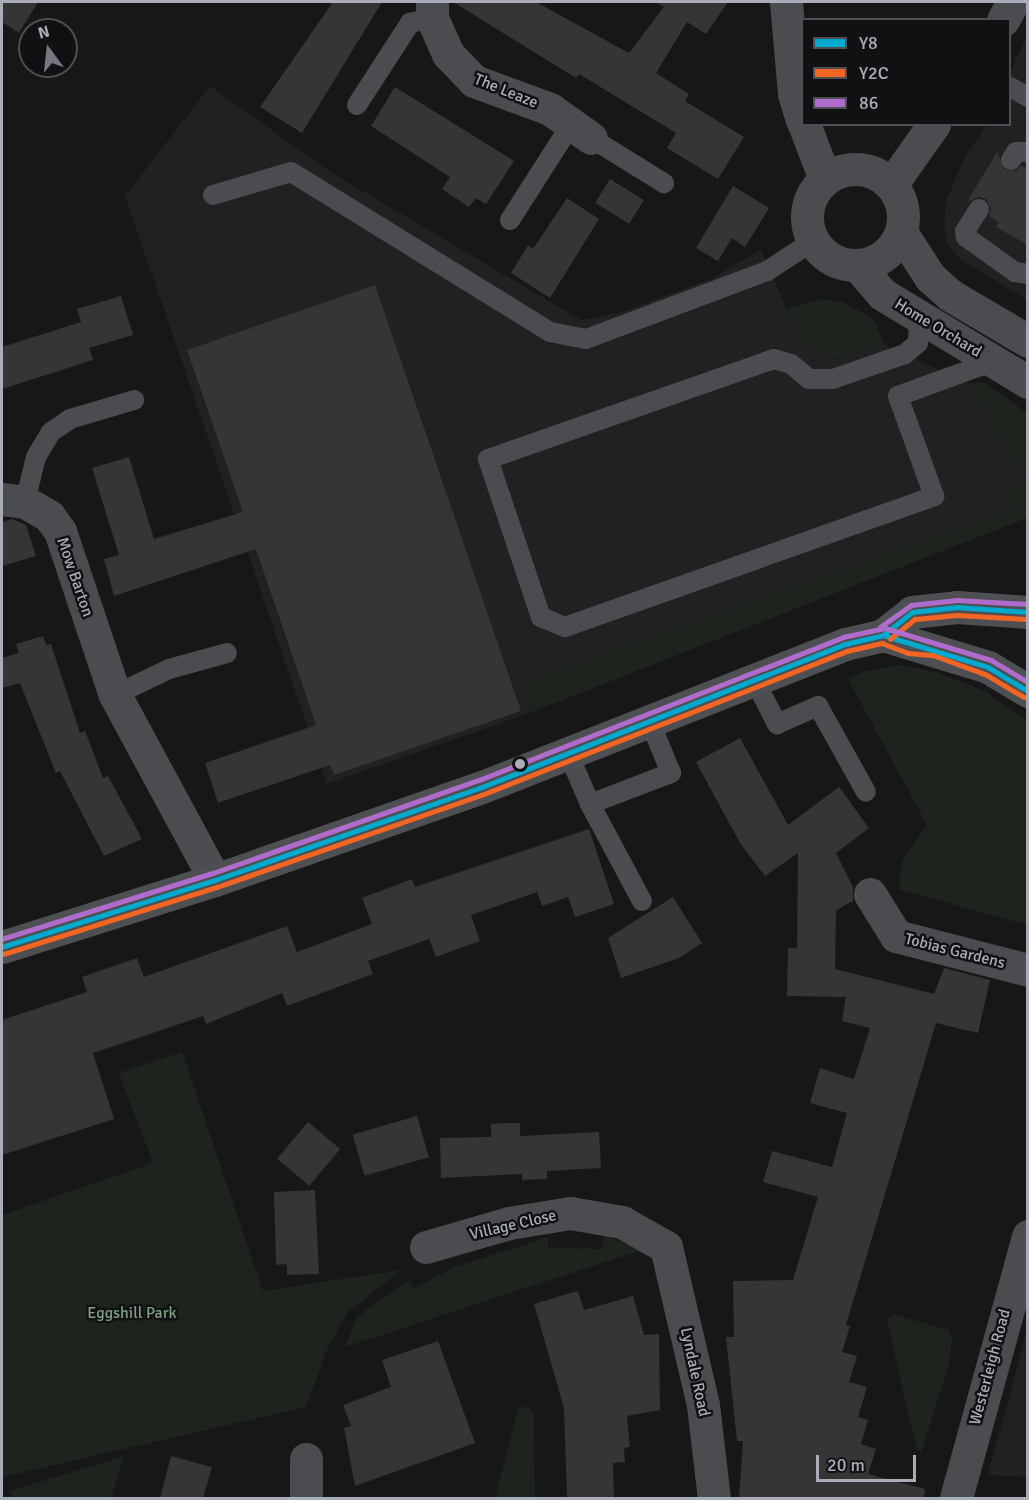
<!DOCTYPE html>
<html>
<head>
<meta charset="utf-8">
<style>
	body { margin:0 }
	#map { position:relative; width:1029px; height:1500px; overflow:hidden; background:#171717; font-family:Signika,sans-serif }
	div>[style] { position:absolute }
	[style*='--x'] { left:calc(var(--x)*1px); top:calc(var(--y)*1px); width:calc(var(--w)*1px); rotate:calc(var(--a)*1deg) }
	.built>* { inset:0; background:#212123 }
	.green>* { inset:0; background:#1d241e }
	.building>* { inset:0; background:#353536; transform-origin:0 0 }
	.service>* { height:20px; margin:-10px; padding:0 10px; transform-origin:10px; border-radius:10px; background:#4b4c50 }
	.minor>* { height:33px; margin:-16.5px; padding:0 16.5px; transform-origin:16.5px; border-radius:16.5px; background:#4b4c50 }
	.minor>.ring { margin:-16.5px; padding:0; box-sizing:content-box; background:none; border:33px solid #4b4c50; border-radius:50% }
	.tertiary>* { height:33px; margin:-16.5px; padding:0 16.5px; transform-origin:16.5px; border-radius:16.5px; background:#4b4c50 }
	.primary>* { height:33px; margin:-16.5px; padding:0 16.5px; transform-origin:16.5px; border-radius:16.5px; background:#4d4f52 }
	.bus-1>* { height:4.5px; margin:-2.25px; padding:0 2.25px; transform-origin:2.25px; border-radius:2.25px; background:#00a9ce }
	.bus-2>* { height:4.5px; margin:-2.25px; padding:0 2.25px; transform-origin:2.25px; border-radius:2.25px; background:#f26522 }
	.bus-3>* { height:4.5px; margin:-2.25px; padding:0 2.25px; transform-origin:2.25px; border-radius:2.25px; background:#b06ccc }
	.dots>* { width:16px; height:16px; translate:-50% -50%; box-sizing:border-box; border:3px solid #111113; border-radius:50% }
	span { translate:-50% -50%; white-space:nowrap; text-align:center; line-height:1.15; -webkit-text-stroke:5px #111113; paint-order:stroke }
	.street-label { font-size:16px; color:#a8adb8 }
	.park-label { font-size:16px; color:#7fa381 }
	.frame { position:absolute; inset:0; border:3px solid #a8adb8; pointer-events:none }
	.legend { position:absolute; left:801px; top:18px; width:210px; height:108px; box-sizing:border-box; background:#111113; border:2px solid #4d4f55; margin:0; padding:8px 10px; list-style:none; font-size:18px; color:#a8adb8 }
	.legend li { display:flex; align-items:center; gap:12px; height:30px }
	.legend b { width:30px; border:2px solid #4d4f55 }
	.north { position:absolute; left:18px; top:18px; width:60px; height:60px; box-sizing:border-box; background:#111113; border:2px solid #4d4f55; border-radius:50%; rotate:345deg; font-size:16px; font-weight:700; line-height:24px; text-align:center; color:#a8adb8 }
	.north::after { content:''; display:block; margin:auto; width:21px; height:27px; background:#757880; clip-path:polygon(50% 0,100% 100%,50% 72%,0 100%) }
	.scale { position:absolute; left:816px; top:1455px; width:100px; height:27px; box-sizing:border-box; border:3px solid #a8adb8; border-top:0; padding-left:8px; font-size:18px; line-height:21px; white-space:nowrap; color:#a8adb8; -webkit-text-stroke:4px #111113; paint-order:stroke }
</style>
</head>
<body>
<div id="map">
	<div class="built">
		<i style="clip-path:polygon(1027px 35px,1027px 300px,960px 259px,948px 244px,944px 226px,946px 202px,965px 156px,987px 125px,1010px 124px,1010px 74px)"></i>
		<i style="clip-path:polygon(210px 86px,332px 173px,581px 320px,622px 312px,710px 279px,761px 250px,802px 344px,835px 360px,884px 344px,967px 383px,1026px 482px,1012px 509px,522px 682px,532px 712px,327px 784px,125px 196px)"></i>
		<i style="clip-path:polygon(1027px 1330px,1027px 1477px,988px 1475px)"></i>
	</div>
	<div class="green">
		<i style="clip-path:polygon(818px 299px,842px 302px,873px 318px,884px 344px,835px 360px,802px 344px,786px 309px)"></i>
		<i style="clip-path:polygon(967px 383px,985px 383px,1027px 413px,1027px 518px,532px 712px,522px 682px,1012px 509px,1006px 490px,1026px 482px)"></i>
		<i style="clip-path:polygon(899px 665px,936px 672px,985px 691px,1027px 721px,1027px 925px,899px 889px,902px 860px,927px 825px,848px 679px,862px 672px)"></i>
		<i style="clip-path:polygon(182px 1052px,263px 1291px,401px 1270px,348px 1312px,328px 1347px,306px 1407px,2px 1477px,2px 1215px,153px 1163px,119px 1073px)"></i>
		<i style="clip-path:polygon(604px 1235px,642px 1250px,345px 1347px,357px 1317px,408px 1280px,414px 1288px,455px 1267px,548px 1237px,548px 1247px,602px 1249px)"></i>
		<i style="clip-path:polygon(893px 1314px,949px 1330px,952px 1339px,949px 1364px,921px 1453px,916px 1447px,887px 1321px)"></i>
		<i style="clip-path:polygon(528px 1406px,534px 1414px,535px 1498px,495px 1498px,518px 1409px)"></i>
		<i style="clip-path:polygon(124px 1456px,111px 1498px,13px 1498px,10px 1491px)"></i>
	</div>
	<div class="building">
		<i style="clip-path:polygon(2px 2px,38px 2px,19px 33px,2px 22px)"></i>
		<i style="clip-path:polygon(333px 2px,382px 2px,302px 133px,260px 107px)"></i>
		<i style="clip-path:polygon(453px 2px,536px 2px,629px 53px,664px 7px,656px 2px,728px 2px,706px 34px,687px 22px,656px 73px,689px 94px,685px 101px,744px 137px,718px 179px,667px 148px,676px 133px,579px 74px,576px 78px)"></i>
		<i style="clip-path:polygon(395px 87px,514px 161px,486px 204px,476px 198px,469px 207px,442px 189px,450px 177px,371px 126px)"></i>
		<i style="clip-path:polygon(997px 152px,1005px 170px,1016px 171px,1021px 166px,1028px 169px,1028px 245px,996px 227px,999px 222px,989px 216px,991px 209px,986px 199px,979px 197px,967px 202px)"></i>
		<i style="left:610px;top:179px;width:40px;height:28px;rotate:32deg"></i>
		<i style="clip-path:polygon(733px 186px,769px 208px,745px 247px,732px 238px,718px 261px,696px 248px)"></i>
		<i style="clip-path:polygon(567px 198px,599px 219px,550px 298px,511px 273px,528px 245px,533px 249px)"></i>
		<i style="clip-path:polygon(375px 285px,521px 711px,334px 775px,330px 765px,218px 803px,205px 763px,316px 725px,256px 549px,114px 596px,104px 559px,119px 555px,92px 468px,129px 457px,154px 539px,243px 512px,187px 350px)"></i>
		<i style="clip-path:polygon(121px 296px,133px 335px,89px 348px,93px 360px,2px 389px,2px 347px,81px 322px,77px 309px)"></i>
		<i style="clip-path:polygon(12px 519px,26px 525px,36px 556px,2px 566px,2px 522px)"></i>
		<i style="clip-path:polygon(43px 636px,46px 645px,51px 644px,80px 733px,85px 731px,103px 778px,108px 776px,142px 839px,104px 856px,60px 771px,56px 773px,20px 683px,2px 688px,2px 658px,19px 653px,16px 644px)"></i>
		<i style="clip-path:polygon(740px 738px,788px 825px,839px 787px,869px 828px,836px 853px,853px 887px,853px 901px,836px 910px,835px 969px,934px 994px,944px 968px,990px 980px,978px 1033px,936px 1023px,846px 1325px,850px 1326px,842px 1352px,857px 1356px,849px 1382px,867px 1387px,858px 1417px,868px 1420px,861px 1444px,876px 1449px,868px 1474px,925px 1489px,924px 1498px,739px 1498px,743px 1441px,737px 1441px,726px 1337px,734px 1337px,733px 1281px,793px 1280px,818px 1197px,763px 1182px,772px 1151px,832px 1167px,847px 1113px,810px 1103px,820px 1068px,854px 1079px,870px 1028px,842px 1021px,846px 997px,787px 996px,788px 948px,797px 948px,798px 853px,765px 876px,740px 843px,696px 762px)"></i>
		<i style="clip-path:polygon(589px 829px,614px 904px,575px 917px,568px 897px,542px 906px,537px 892px,471px 915px,480px 941px,436px 957px,429px 939px,368px 961px,373px 974px,287px 1006px,282px 993px,206px 1024px,203px 1016px,93px 1053px,114px 1119px,2px 1155px,2px 1020px,87px 992px,82px 977px,137px 958px,144px 977px,287px 926px,297px 952px,372px 924px,362px 898px,412px 879px,415px 887px)"></i>
		<i style="clip-path:polygon(673px 897px,702px 943px,679px 958px,621px 978px,608px 938px)"></i>
		<i style="left:417px;top:1116px;width:43px;height:67px;rotate:74deg"></i>
		<i style="left:308px;top:1122px;width:42px;height:48px;rotate:40deg"></i>
		<i style="clip-path:polygon(506px 1123px,520px 1123px,520px 1136px,599px 1132px,601px 1168px,547px 1171px,547px 1179px,522px 1180px,522px 1174px,441px 1178px,440px 1138px,491px 1137px,491px 1124px)"></i>
		<i style="clip-path:polygon(315px 1190px,319px 1274px,287px 1275px,287px 1264px,276px 1265px,274px 1192px)"></i>
		<i style="clip-path:polygon(578px 1291px,584px 1310px,633px 1296px,644px 1335px,659px 1334px,660px 1410px,627px 1416px,630px 1447px,624px 1448px,625px 1462px,613px 1463px,614px 1498px,567px 1498px,564px 1408px,534px 1304px)"></i>
		<i style="clip-path:polygon(438px 1341px,475px 1443px,355px 1486px,344px 1428px,351px 1426px,343px 1405px,391px 1387px,382px 1360px)"></i>
		<i style="clip-path:polygon(171px 1456px,212px 1467px,203px 1498px,160px 1498px)"></i>
	</div>
	<div class="service">
		<i style="--x:1010;--y:87;--w:21;--a:29"></i>
		<i style="--x:357;--y:105;--w:98;--a:-57.1"></i>
		<i style="--x:410;--y:23;--w:23;--a:-13"></i>
		<i style="--x:591;--y:138;--w:86;--a:31.7"></i>
		<i style="--x:1011;--y:160;--w:9;--a:-58"></i>
		<i style="--x:1016;--y:152;--w:12;--a:0"></i>
		<i style="--x:213;--y:195;--w:81;--a:-16.4"></i>
		<i style="--x:291;--y:172;--w:304;--a:31.7"></i>
		<i style="--x:550;--y:332;--w:37;--a:11"></i>
		<i style="--x:586;--y:339;--w:193;--a:-20.6"></i>
		<i style="--x:767;--y:271;--w:55;--a:-33.1"></i>
		<i style="--x:979;--y:209;--w:26;--a:122"></i>
		<i style="--x:965;--y:231;--w:6;--a:81"></i>
		<i style="--x:966;--y:237;--w:60;--a:35.5"></i>
		<i style="--x:1015;--y:272;--w:13;--a:9"></i>
		<i style="--x:510;--y:220;--w:112;--a:-57.4"></i>
		<i style="--x:919;--y:317;--w:26;--a:92"></i>
		<i style="--x:918;--y:343;--w:17;--a:140"></i>
		<i style="--x:905;--y:354;--w:76;--a:160.9"></i>
		<i style="--x:833;--y:379;--w:24;--a:180"></i>
		<i style="--x:809;--y:379;--w:23;--a:-140"></i>
		<i style="--x:791;--y:364;--w:18;--a:-164"></i>
		<i style="--x:774;--y:359;--w:303;--a:160.7"></i>
		<i style="--x:488;--y:459;--w:167;--a:71.5"></i>
		<i style="--x:541;--y:617;--w:26;--a:23"></i>
		<i style="--x:565;--y:627;--w:392;--a:-19.5"></i>
		<i style="--x:934;--y:496;--w:106;--a:-109.8"></i>
		<i style="--x:898;--y:396;--w:102;--a:-20"></i>
		<i style="--x:25;--y:502;--w:46;--a:-76.3"></i>
		<i style="--x:36;--y:457;--w:29;--a:-59"></i>
		<i style="--x:51;--y:432;--w:23;--a:-34"></i>
		<i style="--x:70;--y:419;--w:67;--a:-16.5"></i>
		<i style="--x:754;--y:679;--w:51;--a:62.9"></i>
		<i style="--x:777;--y:724;--w:45;--a:-23.7"></i>
		<i style="--x:818;--y:706;--w:98;--a:60.8"></i>
		<i style="--x:115;--y:695;--w:60;--a:-25.7"></i>
		<i style="--x:169;--y:669;--w:60;--a:-15.4"></i>
		<i style="--x:569;--y:755;--w:53;--a:66.8"></i>
		<i style="--x:590;--y:804;--w:87;--a:-20.9"></i>
		<i style="--x:671;--y:773;--w:55;--a:-112.4"></i>
		<i style="--x:590;--y:804;--w:110;--a:61.8"></i>
	</div>
	<div class="minor">
		<i style="--x:432;--y:2;--w:16;--a:90"></i>
		<i style="--x:432;--y:18;--w:39;--a:66"></i>
		<i style="--x:448;--y:54;--w:37;--a:46"></i>
		<i style="--x:474;--y:81;--w:81;--a:20.2"></i>
		<i style="--x:550;--y:109;--w:50;--a:35.3"></i>
		<i style="--x:786;--y:2;--w:92;--a:85"></i>
		<i style="--x:794;--y:94;--w:28;--a:73"></i>
		<i style="--x:1003;--y:20;--w:21;--a:-61"></i>
		<i style="--x:804;--y:124;--w:59;--a:69.1"></i>
		<i class="ring" style="left:807px;top:169px;width:63px;height:63px"></i>
		<i style="--x:891;--y:185;--w:75;--a:-54.8"></i>
		<i style="--x:901;--y:232;--w:54;--a:57.2"></i>
		<i style="--x:930;--y:277;--w:27;--a:42"></i>
		<i style="--x:950;--y:295;--w:91;--a:30.5"></i>
		<i style="--x:857;--y:265;--w:38;--a:49"></i>
		<i style="--x:882;--y:294;--w:170;--a:31.1"></i>
		<i style="--x:2;--y:499;--w:23;--a:7"></i>
		<i style="--x:25;--y:502;--w:28;--a:30"></i>
		<i style="--x:49;--y:516;--w:19;--a:54"></i>
		<i style="--x:60;--y:531;--w:173;--a:71.5"></i>
		<i style="--x:115;--y:695;--w:210;--a:61.6"></i>
		<i style="--x:870;--y:894;--w:49;--a:58.2"></i>
		<i style="--x:896;--y:936;--w:136;--a:14.4"></i>
		<i style="--x:426;--y:1247;--w:86;--a:-16.1"></i>
		<i style="--x:509;--y:1223;--w:62;--a:-9.3"></i>
		<i style="--x:570;--y:1213;--w:53;--a:9.8"></i>
		<i style="--x:622;--y:1222;--w:51;--a:29.6"></i>
		<i style="--x:666;--y:1247;--w:162;--a:76.8"></i>
		<i style="--x:703;--y:1405;--w:94;--a:83.3"></i>
		<i style="--x:306;--y:1498;--w:39;--a:-90"></i>
	</div>
	<div class="tertiary">
		<i style="--x:956;--y:1498;--w:272;--a:-74.6"></i>
	</div>
	<div class="primary">
		<i style="--x:883;--y:635;--w:110;--a:16.9"></i>
		<i style="--x:988;--y:667;--w:47;--a:31"></i>
		<i style="--x:2;--y:947;--w:223;--a:-17.5"></i>
		<i style="--x:215;--y:880;--w:283;--a:-19.2"></i>
		<i style="--x:482;--y:787;--w:390;--a:-21.5"></i>
		<i style="--x:845;--y:644;--w:39;--a:-13"></i>
		<i style="--x:883;--y:635;--w:37;--a:-38"></i>
		<i style="--x:912;--y:612;--w:45;--a:-6.3"></i>
		<i style="--x:957;--y:607;--w:71;--a:4"></i>
	</div>
	<div class="bus-1">
		<i style="--x:883;--y:635;--w:110;--a:16.9"></i>
		<i style="--x:988;--y:667;--w:47;--a:31"></i>
		<i style="--x:2;--y:947;--w:223;--a:-17.5"></i>
		<i style="--x:215;--y:880;--w:283;--a:-19.2"></i>
		<i style="--x:482;--y:787;--w:390;--a:-21.5"></i>
		<i style="--x:845;--y:644;--w:39;--a:-13"></i>
		<i style="--x:883;--y:635;--w:37;--a:-38"></i>
		<i style="--x:912;--y:612;--w:45;--a:-6.3"></i>
		<i style="--x:957;--y:607;--w:71;--a:4"></i>
	</div>
	<div class="bus-2">
		<i style="--x:890;--y:639;--w:32;--a:-39"></i>
		<i style="--x:915;--y:619;--w:42;--a:-5.4"></i>
		<i style="--x:957;--y:615;--w:70;--a:3.3"></i>
		<i style="--x:4;--y:954;--w:223;--a:-17.5"></i>
		<i style="--x:217;--y:887;--w:283;--a:-19.2"></i>
		<i style="--x:484;--y:794;--w:390;--a:-21.5"></i>
		<i style="--x:847;--y:651;--w:36;--a:-13"></i>
		<i style="--x:882;--y:643;--w:28;--a:21"></i>
		<i style="--x:908;--y:653;--w:25;--a:5"></i>
		<i style="--x:933;--y:655;--w:55;--a:20.1"></i>
		<i style="--x:985;--y:674;--w:45;--a:30.5"></i>
	</div>
	<div class="bus-3">
		<i style="--x:880;--y:627;--w:38;--a:-35"></i>
		<i style="--x:911;--y:605;--w:46;--a:-6.2"></i>
		<i style="--x:957;--y:600;--w:71;--a:3.2"></i>
		<i style="--x:2;--y:939;--w:221;--a:-17.4"></i>
		<i style="--x:213;--y:873;--w:282;--a:-19.3"></i>
		<i style="--x:479;--y:780;--w:391;--a:-21.4"></i>
		<i style="--x:843;--y:637;--w:43;--a:-12.1"></i>
		<i style="--x:885;--y:628;--w:111;--a:16.8"></i>
		<i style="--x:991;--y:660;--w:43;--a:30.7"></i>
	</div>
	<div class="dots">
		<i style="left:520px;top:764px;background:#a8adb8"></i>
	</div>
	<div class="street-label">
		<span style="left:506px;top:91px;rotate:22deg">The Leaze</span>
		<span style="left:938px;top:328px;rotate:31deg">Home Orchard</span>
		<span style="left:75px;top:577px;rotate:71deg">Mow Barton</span>
		<span style="left:955px;top:951px;rotate:14deg">Tobias Gardens</span>
		<span style="left:513px;top:1225px;rotate:-13deg">Village Close</span>
		<span style="left:990px;top:1367px;rotate:-75deg">Westerleigh Road</span>
		<span style="left:695px;top:1372px;rotate:78deg">Lyndale Road</span>
	</div>
	<div class="park-label">
		<span style="left:132px;top:1313px">Eggshill Park</span>
	</div>
	<div class="frame"></div>
	<ul class="legend">
	<li><b style="height:8px;background:#00a9ce"></b>Y8</li>
	<li><b style="height:8px;background:#f26522"></b>Y2C</li>
	<li><b style="height:8px;background:#b06ccc"></b>86</li>
	</ul>
	<div class="north">N</div>
	<div class="scale">20 m</div>
</div>
</body>
</html>
